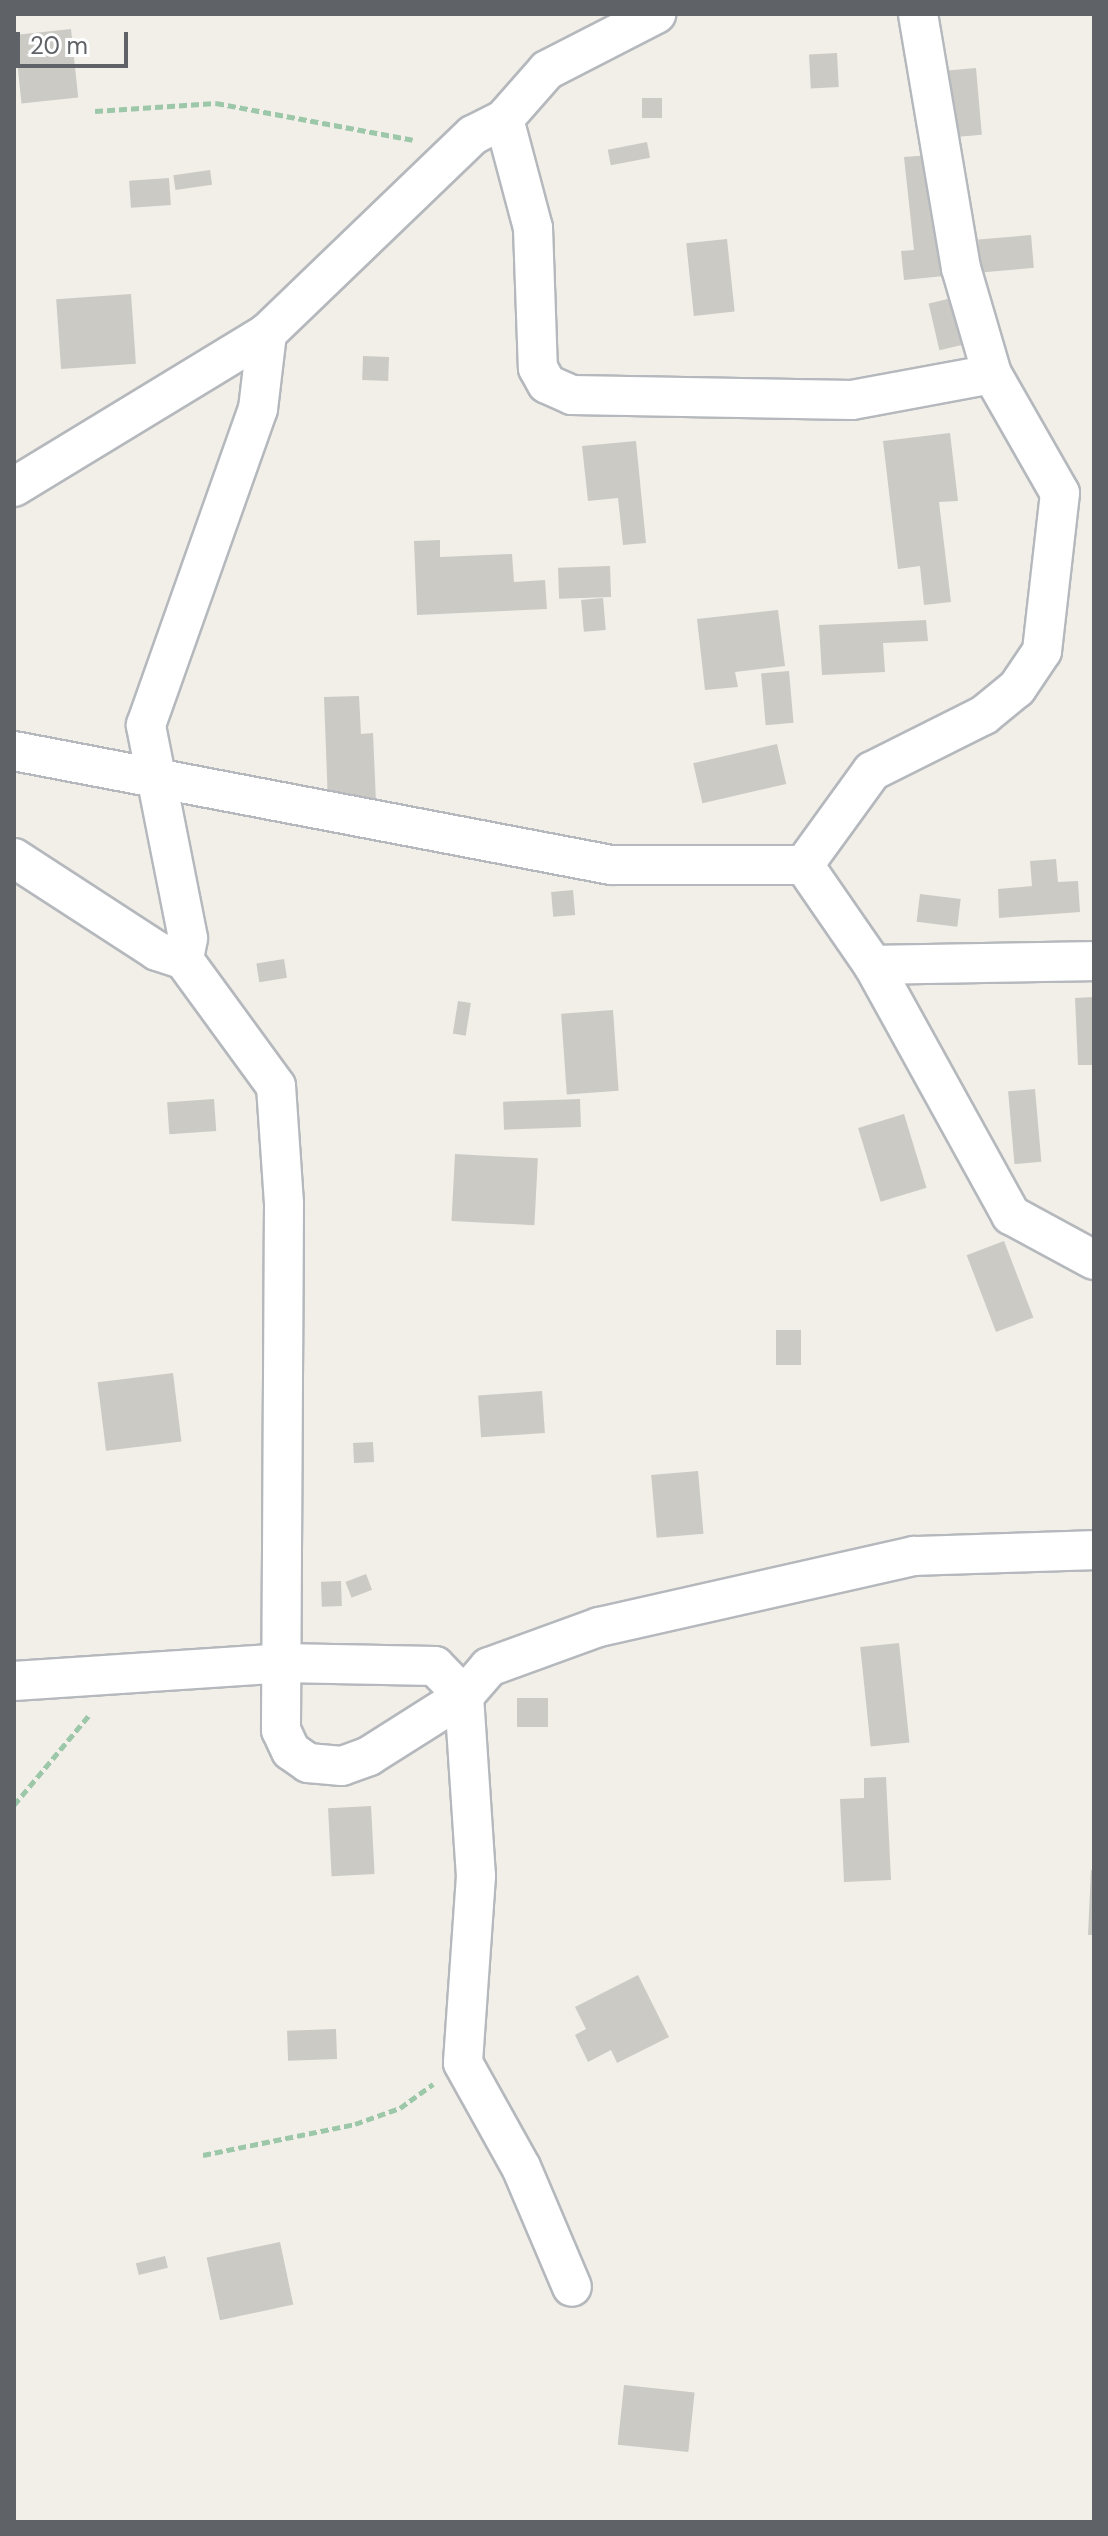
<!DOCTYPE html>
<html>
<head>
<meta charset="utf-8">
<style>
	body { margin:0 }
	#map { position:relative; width:1108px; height:2536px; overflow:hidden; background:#f1efe8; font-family:"DM Sans",sans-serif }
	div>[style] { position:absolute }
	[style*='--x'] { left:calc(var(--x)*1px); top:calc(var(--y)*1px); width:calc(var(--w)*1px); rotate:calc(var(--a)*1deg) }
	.building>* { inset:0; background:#cccac5; transform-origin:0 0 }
	.path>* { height:5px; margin-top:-2.5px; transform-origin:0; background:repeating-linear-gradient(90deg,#9cc7a9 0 8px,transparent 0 12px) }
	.roads { filter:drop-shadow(2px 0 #b5b8bc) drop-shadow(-2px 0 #b5b8bc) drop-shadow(0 2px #b5b8bc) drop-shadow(0 -2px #b5b8bc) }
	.minor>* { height:38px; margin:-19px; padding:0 19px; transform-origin:19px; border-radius:19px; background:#fff }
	span { translate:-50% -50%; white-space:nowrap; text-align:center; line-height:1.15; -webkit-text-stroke:8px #fff; paint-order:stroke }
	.frame { position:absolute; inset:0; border:16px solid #5f6368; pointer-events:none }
	.scale { position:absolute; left:16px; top:32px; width:112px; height:36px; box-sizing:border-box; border:4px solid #5f6368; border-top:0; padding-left:10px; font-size:24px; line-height:28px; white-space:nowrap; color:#5f6368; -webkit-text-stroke:6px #fff; paint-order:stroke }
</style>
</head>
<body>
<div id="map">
	<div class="building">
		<i style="left:71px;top:29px;width:69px;height:57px;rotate:84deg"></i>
		<i style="left:837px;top:53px;width:34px;height:28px;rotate:87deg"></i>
		<i style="left:976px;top:68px;width:67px;height:29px;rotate:85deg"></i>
		<i style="left:642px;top:98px;width:20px;height:20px"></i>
		<i style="left:647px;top:142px;width:16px;height:40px;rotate:79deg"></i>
		<i style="clip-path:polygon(931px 155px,944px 276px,904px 280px,901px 251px,914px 250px,904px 157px)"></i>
		<i style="left:210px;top:170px;width:15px;height:37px;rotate:82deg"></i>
		<i style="left:169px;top:178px;width:27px;height:40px;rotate:86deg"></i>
		<i style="left:1031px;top:235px;width:33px;height:53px;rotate:85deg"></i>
		<i style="left:727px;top:239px;width:73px;height:41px;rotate:84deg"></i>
		<i style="left:131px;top:294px;width:70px;height:75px;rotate:86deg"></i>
		<i style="left:952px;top:298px;width:48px;height:24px;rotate:77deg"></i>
		<i style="left:363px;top:356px;width:26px;height:24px;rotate:2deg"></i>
		<i style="clip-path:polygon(950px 433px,958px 501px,939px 502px,951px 602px,924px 605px,920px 566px,898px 569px,883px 441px)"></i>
		<i style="clip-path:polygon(636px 441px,646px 543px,623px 545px,618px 498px,588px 501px,582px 446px)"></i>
		<i style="clip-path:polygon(440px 540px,440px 557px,512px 554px,514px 582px,545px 580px,547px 609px,417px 615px,414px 541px)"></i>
		<i style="left:610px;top:566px;width:31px;height:52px;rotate:88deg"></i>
		<i style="left:603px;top:598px;width:32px;height:22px;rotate:85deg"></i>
		<i style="clip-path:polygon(778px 610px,785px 666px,735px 672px,738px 687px,705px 690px,697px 619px)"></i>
		<i style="clip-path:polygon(926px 620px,928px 641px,883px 643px,885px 672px,822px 675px,819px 625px)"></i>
		<i style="left:789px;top:671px;width:52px;height:28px;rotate:85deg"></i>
		<i style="clip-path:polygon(359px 696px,361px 734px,373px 733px,376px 802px,328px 804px,324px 697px)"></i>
		<i style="left:777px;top:744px;width:41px;height:86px;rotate:77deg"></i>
		<i style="clip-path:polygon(1056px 859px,1058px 882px,1078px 881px,1080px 912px,999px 918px,998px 889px,1032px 886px,1030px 861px)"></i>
		<i style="left:573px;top:890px;width:25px;height:22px;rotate:85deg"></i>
		<i style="left:920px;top:894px;width:41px;height:28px;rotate:7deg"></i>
		<i style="left:284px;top:959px;width:19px;height:28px;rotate:81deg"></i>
		<i style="clip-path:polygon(1094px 997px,1094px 1065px,1078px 1065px,1075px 998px)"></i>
		<i style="left:458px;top:1001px;width:13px;height:33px;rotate:9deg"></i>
		<i style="left:613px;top:1010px;width:81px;height:52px;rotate:86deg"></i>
		<i style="left:1035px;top:1089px;width:73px;height:27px;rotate:85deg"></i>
		<i style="left:214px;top:1099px;width:32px;height:47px;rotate:86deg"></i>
		<i style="left:580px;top:1099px;width:28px;height:77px;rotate:88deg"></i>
		<i style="left:904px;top:1114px;width:77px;height:48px;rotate:73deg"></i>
		<i style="left:455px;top:1154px;width:83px;height:67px;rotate:3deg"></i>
		<i style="left:1004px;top:1241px;width:82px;height:40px;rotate:69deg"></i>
		<i style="left:776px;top:1330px;width:25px;height:35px"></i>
		<i style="left:173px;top:1373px;width:69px;height:76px;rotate:83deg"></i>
		<i style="left:542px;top:1391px;width:42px;height:64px;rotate:86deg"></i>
		<i style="left:373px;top:1442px;width:20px;height:20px;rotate:87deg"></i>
		<i style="left:698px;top:1471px;width:63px;height:47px;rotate:85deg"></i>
		<i style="left:366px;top:1574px;width:17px;height:22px;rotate:69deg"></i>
		<i style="left:341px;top:1581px;width:25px;height:20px;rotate:88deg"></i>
		<i style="left:899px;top:1643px;width:100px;height:39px;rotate:84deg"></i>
		<i style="left:517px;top:1698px;width:31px;height:29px"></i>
		<i style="clip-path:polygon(886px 1777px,891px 1880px,844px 1882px,840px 1799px,864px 1798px,864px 1778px)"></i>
		<i style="left:371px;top:1806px;width:68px;height:43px;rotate:87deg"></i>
		<i style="clip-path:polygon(1091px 1870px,1094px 1871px,1094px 1935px,1088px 1935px)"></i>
		<i style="clip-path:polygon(638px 1975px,669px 2037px,617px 2063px,611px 2050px,588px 2062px,575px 2035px,586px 2029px,575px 2007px)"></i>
		<i style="left:336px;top:2029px;width:30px;height:49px;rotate:88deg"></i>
		<i style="left:280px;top:2242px;width:64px;height:75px;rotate:78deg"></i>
		<i style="left:165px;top:2256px;width:12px;height:30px;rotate:76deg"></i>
		<i style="left:624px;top:2385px;width:71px;height:60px;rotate:6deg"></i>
	</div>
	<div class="path">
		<i style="--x:95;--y:111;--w:121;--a:-3.8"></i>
		<i style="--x:216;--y:103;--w:200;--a:10.6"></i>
		<i style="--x:14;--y:1805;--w:119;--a:-50.1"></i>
		<i style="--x:203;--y:2155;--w:155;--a:-11.5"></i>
		<i style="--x:355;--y:2124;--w:48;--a:-19.6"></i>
		<i style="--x:400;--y:2108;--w:41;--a:-36"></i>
	</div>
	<div class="roads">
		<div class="minor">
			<i style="--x:918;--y:14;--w:258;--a:80.4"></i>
			<i style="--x:961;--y:268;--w:110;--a:73.7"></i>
			<i style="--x:992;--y:374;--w:137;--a:60.3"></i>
			<i style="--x:1060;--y:493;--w:159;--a:96.5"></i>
			<i style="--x:1042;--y:651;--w:45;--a:124"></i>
			<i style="--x:1017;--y:688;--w:43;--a:140.7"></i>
			<i style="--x:984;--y:715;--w:125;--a:153.4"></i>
			<i style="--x:872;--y:771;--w:116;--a:125.9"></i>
			<i style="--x:804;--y:865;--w:121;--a:55.4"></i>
			<i style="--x:873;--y:965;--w:286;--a:61.1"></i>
			<i style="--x:1011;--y:1215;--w:94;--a:28.5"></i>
			<i style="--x:504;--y:119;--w:113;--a:75.1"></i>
			<i style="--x:533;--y:228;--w:140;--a:88"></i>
			<i style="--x:538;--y:368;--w:18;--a:61"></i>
			<i style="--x:547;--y:384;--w:27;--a:24"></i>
			<i style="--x:572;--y:395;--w:280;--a:1"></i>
			<i style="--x:852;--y:400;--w:142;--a:-10.5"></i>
			<i style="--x:14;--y:487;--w:296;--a:-31.3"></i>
			<i style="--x:267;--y:333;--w:286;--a:-43.9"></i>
			<i style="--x:473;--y:135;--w:35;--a:-27"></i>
			<i style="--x:504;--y:119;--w:65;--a:-48.7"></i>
			<i style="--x:547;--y:70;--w:123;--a:-27.2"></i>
			<i style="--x:14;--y:751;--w:608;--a:10.81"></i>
			<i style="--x:611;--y:865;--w:193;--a:0"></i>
			<i style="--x:14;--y:858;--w:171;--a:33"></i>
			<i style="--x:157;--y:951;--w:28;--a:18"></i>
			<i style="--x:184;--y:960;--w:156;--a:53.9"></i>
			<i style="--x:276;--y:1086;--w:118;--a:86.1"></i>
			<i style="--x:284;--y:1204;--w:526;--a:90.33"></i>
			<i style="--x:281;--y:1730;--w:23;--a:65"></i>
			<i style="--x:291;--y:1751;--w:21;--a:35"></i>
			<i style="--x:308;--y:1763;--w:34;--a:5"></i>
			<i style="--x:342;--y:1766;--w:29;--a:-20"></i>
			<i style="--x:369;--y:1756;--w:112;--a:-32.3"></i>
			<i style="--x:464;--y:1696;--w:38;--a:-49"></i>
			<i style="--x:489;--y:1667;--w:117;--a:-20"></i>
			<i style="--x:599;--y:1627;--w:323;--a:-12.7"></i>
			<i style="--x:914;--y:1556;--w:180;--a:-1.9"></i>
			<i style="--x:184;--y:960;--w:22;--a:-80"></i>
			<i style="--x:188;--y:938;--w:217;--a:-101.2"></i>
			<i style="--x:146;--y:725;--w:335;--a:-70.5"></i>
			<i style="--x:258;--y:409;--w:77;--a:-83.2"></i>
			<i style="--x:873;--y:965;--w:221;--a:-1"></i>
			<i style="--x:14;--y:1681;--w:269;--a:-3.8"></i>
			<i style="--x:282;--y:1663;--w:153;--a:1.1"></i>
			<i style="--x:435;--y:1666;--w:42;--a:46"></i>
			<i style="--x:464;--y:1696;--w:180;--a:86.2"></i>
			<i style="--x:476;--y:1876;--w:187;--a:94"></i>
			<i style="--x:463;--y:2063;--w:119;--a:60.9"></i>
			<i style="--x:521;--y:2167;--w:130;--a:67"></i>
		</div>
	</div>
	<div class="frame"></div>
	<div class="scale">20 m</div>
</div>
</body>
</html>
